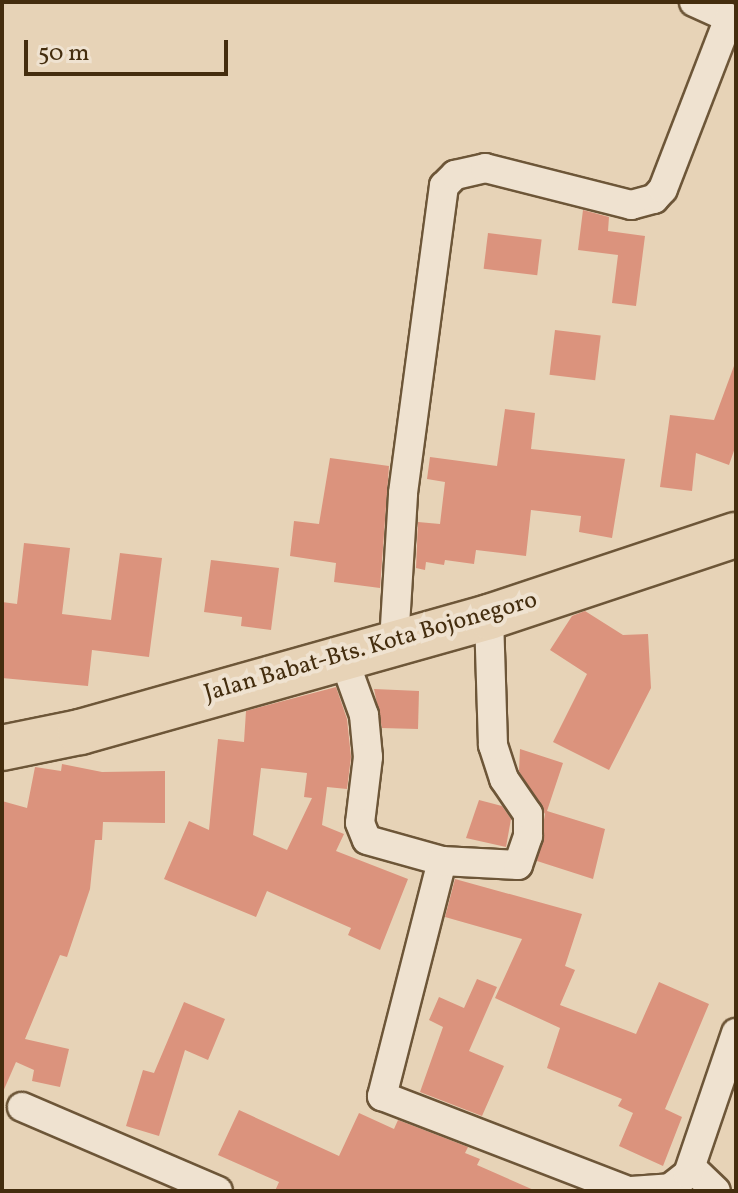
<!DOCTYPE html>
<html>
<head>
<meta charset="utf-8">
<style>
	body { margin:0 }
	#map { position:relative; width:738px; height:1193px; overflow:hidden; background:#e7d3b7; font-family:Vollkorn,serif }
	div>[style] { position:absolute }
	[style*='--x'] { left:calc(var(--x)*1px); top:calc(var(--y)*1px); width:calc(var(--w)*1px); rotate:calc(var(--a)*1deg) }
	.building>* { inset:0; background:#db937d; transform-origin:0 0 }
	.roads { filter:drop-shadow(2px 0 #6d5638) drop-shadow(-2px 0 #6d5638) drop-shadow(0 2px #6d5638) drop-shadow(0 -2px #6d5638) }
	.minor>* { height:28px; margin:-14px; padding:0 14px; transform-origin:14px; border-radius:14px; background:#efe2d0 }
	.trunk>* { height:44px; margin:-22px; padding:0 22px; transform-origin:22px; border-radius:22px; background:#e7d3b7 }
	span { translate:-50% -50%; white-space:nowrap; text-align:center; line-height:1.15; -webkit-text-stroke:8px #efe2d0; paint-order:stroke }
	.street-label { font-size:24px; color:#442d0e }
	.frame { position:absolute; inset:0; border:4px solid #442d0e; pointer-events:none }
	.scale { position:absolute; left:24px; top:40px; width:204px; height:36px; box-sizing:border-box; border:4px solid #442d0e; border-top:0; padding-left:10px; font-size:24px; line-height:28px; white-space:nowrap; color:#442d0e; -webkit-text-stroke:6px #efe2d0; paint-order:stroke }
</style>
</head>
<body>
<div id="map">
	<div class="building">
		<i style="clip-path:polygon(583px 210px,609px 217px,608px 231px,645px 236px,636px 306px,612px 303px,618px 255px,578px 250px)"></i>
		<i style="left:488px;top:233px;width:54px;height:36px;rotate:7deg"></i>
		<i style="left:555px;top:330px;width:46px;height:45px;rotate:7deg"></i>
		<i style="clip-path:polygon(734px 366px,736px 445px,729px 465px,696px 453px,692px 491px,660px 487px,670px 415px,714px 420px)"></i>
		<i style="clip-path:polygon(505px 409px,535px 413px,531px 449px,625px 459px,612px 538px,579px 532px,581px 516px,531px 510px,526px 556px,476px 550px,474px 564px,445px 560px,444px 565px,426px 562px,425px 570px,416px 568px,418px 522px,440px 524px,445px 482px,427px 479px,430px 457px,497px 466px)"></i>
		<i style="clip-path:polygon(330px 458px,389px 466px,380px 588px,334px 582px,336px 563px,290px 556px,294px 521px,319px 524px)"></i>
		<i style="clip-path:polygon(24px 543px,70px 548px,62px 614px,111px 620px,120px 553px,162px 558px,149px 657px,92px 650px,88px 686px,2px 678px,2px 602px,17px 604px)"></i>
		<i style="clip-path:polygon(211px 560px,279px 568px,271px 630px,241px 626px,242px 617px,204px 612px)"></i>
		<i style="clip-path:polygon(585px 611px,623px 635px,648px 634px,651px 688px,609px 770px,553px 742px,587px 674px,550px 650px,572px 616px)"></i>
		<i style="clip-path:polygon(evenodd,336px 687px,347px 719px,351px 757px,347px 789px,327px 787px,322px 825px,344px 834px,336px 851px,408px 879px,380px 950px,348px 935px,351px 928px,267px 891px,256px 917px,164px 879px,189px 821px,209px 830px,218px 739px,244px 742px,246px 711px,336px 687px,261px 768px,307px 773px,304px 797px,312px 798px,287px 850px,253px 835px,261px 768px)"></i>
		<i style="clip-path:polygon(374px 689px,419px 691px,418px 729px,382px 728px)"></i>
		<i style="clip-path:polygon(520px 749px,563px 763px,547px 811px,605px 829px,593px 879px,537px 861px,545px 814px,519px 771px)"></i>
		<i style="clip-path:polygon(62px 764px,102px 772px,165px 771px,165px 823px,103px 822px,102px 840px,95px 840px,90px 889px,67px 957px,60px 955px,25px 1039px,69px 1049px,60px 1087px,32px 1081px,34px 1070px,16px 1062px,2px 1094px,2px 801px,27px 808px,35px 767px,61px 771px)"></i>
		<i style="clip-path:polygon(479px 800px,502px 806px,511px 819px,506px 847px,466px 838px)"></i>
		<i style="clip-path:polygon(455px 879px,582px 914px,565px 966px,575px 970px,560px 1005px,636px 1034px,659px 982px,709px 1004px,665px 1109px,682px 1117px,663px 1166px,619px 1146px,633px 1113px,618px 1106px,622px 1099px,547px 1068px,560px 1028px,495px 998px,522px 939px,445px 917px)"></i>
		<i style="clip-path:polygon(477px 979px,497px 987px,469px 1051px,504px 1066px,482px 1116px,420px 1092px,443px 1027px,429px 1020px,439px 997px,464px 1008px)"></i>
		<i style="clip-path:polygon(184px 1002px,225px 1019px,208px 1060px,185px 1050px,159px 1136px,126px 1126px,143px 1070px,154px 1073px)"></i>
		<i style="clip-path:polygon(239px 1110px,339px 1156px,359px 1113px,394px 1129px,398px 1120px,468px 1147px,465px 1153px,480px 1159px,477px 1165px,536px 1191px,275px 1191px,279px 1182px,218px 1155px)"></i>
	</div>
	<div class="roads">
		<div class="minor">
			<i style="--x:694;--y:2;--w:46;--a:24.3"></i>
			<i style="--x:394;--y:642;--w:149;--a:-86.5"></i>
			<i style="--x:403;--y:493;--w:310;--a:-82.4"></i>
			<i style="--x:444;--y:186;--w:16;--a:-45"></i>
			<i style="--x:455;--y:175;--w:31;--a:-13"></i>
			<i style="--x:485;--y:168;--w:151;--a:14.2"></i>
			<i style="--x:631;--y:205;--w:24;--a:-15"></i>
			<i style="--x:654;--y:199;--w:13;--a:-48"></i>
			<i style="--x:663;--y:189;--w:183;--a:-68.9"></i>
			<i style="--x:343;--y:657;--w:62;--a:70.1"></i>
			<i style="--x:364;--y:715;--w:42;--a:84.6"></i>
			<i style="--x:368;--y:757;--w:66;--a:96.9"></i>
			<i style="--x:360;--y:823;--w:18;--a:68"></i>
			<i style="--x:367;--y:840;--w:78;--a:15.6"></i>
			<i style="--x:442;--y:861;--w:243;--a:104.3"></i>
			<i style="--x:382;--y:1096;--w:264;--a:21.1"></i>
			<i style="--x:442;--y:861;--w:76;--a:3"></i>
			<i style="--x:518;--y:865;--w:31;--a:-71"></i>
			<i style="--x:528;--y:836;--w:22;--a:-90"></i>
			<i style="--x:528;--y:814;--w:42;--a:-124.4"></i>
			<i style="--x:504;--y:779;--w:36;--a:-108"></i>
			<i style="--x:493;--y:745;--w:128;--a:-91.8"></i>
			<i style="--x:22;--y:1107;--w:213;--a:23.2"></i>
			<i style="--x:692;--y:1168;--w:33;--a:44"></i>
			<i style="--x:631;--y:1191;--w:39;--a:-4"></i>
			<i style="--x:670;--y:1188;--w:23;--a:-38"></i>
			<i style="--x:688;--y:1174;--w:149;--a:-71.2"></i>
		</div>
		<div class="trunk">
			<i style="--x:2;--y:748;--w:80;--a:-11.6"></i>
			<i style="--x:80;--y:732;--w:425;--a:-15.7"></i>
			<i style="--x:489;--y:617;--w:260;--a:-18.4"></i>
		</div>
	</div>
	<div class="street-label">
		<span style="left:371px;top:648px;rotate:-16deg">Jalan Babat-Bts. Kota Bojonegoro</span>
	</div>
	<div class="frame"></div>
	<div class="scale">50 m</div>
</div>
</body>
</html>
